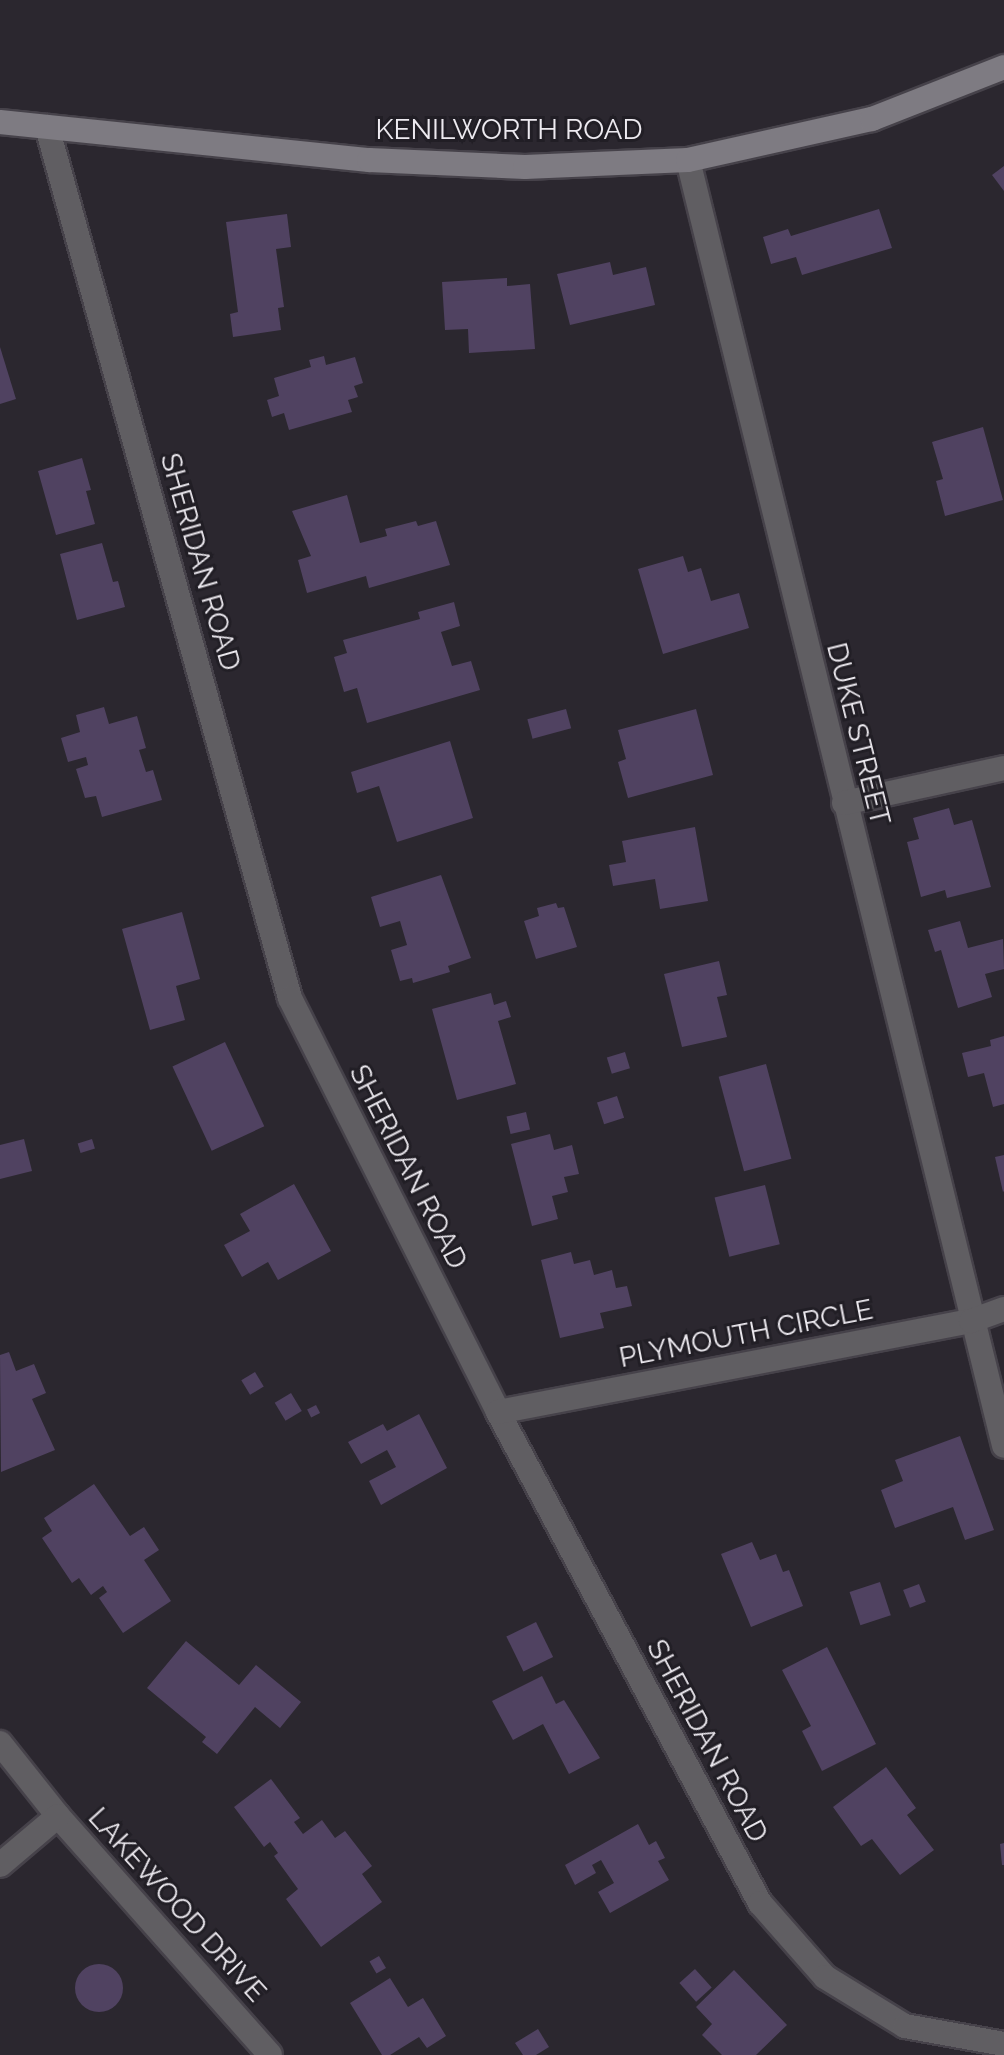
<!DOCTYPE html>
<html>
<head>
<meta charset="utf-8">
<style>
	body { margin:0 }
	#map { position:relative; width:1004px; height:2055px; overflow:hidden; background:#2b272f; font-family:Raleway,sans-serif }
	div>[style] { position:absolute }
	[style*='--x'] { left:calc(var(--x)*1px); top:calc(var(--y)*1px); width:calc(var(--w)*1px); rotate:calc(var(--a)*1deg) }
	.building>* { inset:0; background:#504261; transform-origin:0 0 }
	.round { border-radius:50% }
	.roads { filter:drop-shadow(2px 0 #46424a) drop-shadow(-2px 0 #46424a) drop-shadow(0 2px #46424a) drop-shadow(0 -2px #46424a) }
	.street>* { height:24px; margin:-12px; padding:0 12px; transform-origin:12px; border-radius:12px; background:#605e62 }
	.secondary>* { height:24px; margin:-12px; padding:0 12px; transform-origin:12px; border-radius:12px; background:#7e7b82 }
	span { translate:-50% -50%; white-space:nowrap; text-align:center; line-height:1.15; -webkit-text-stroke:6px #211e25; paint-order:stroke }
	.street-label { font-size:28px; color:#edeaf0 }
</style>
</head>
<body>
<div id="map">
	<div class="building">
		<i style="clip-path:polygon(1004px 166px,1004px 191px,992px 175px)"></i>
		<i style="clip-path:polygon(879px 209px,892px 248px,802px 275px,796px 257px,771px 264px,763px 237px,788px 229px,791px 236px)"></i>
		<i style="clip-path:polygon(287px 214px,291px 247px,276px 249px,284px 307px,278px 308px,281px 330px,233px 337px,230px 314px,238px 312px,226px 222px)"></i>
		<i style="clip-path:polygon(610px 262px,613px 275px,646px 267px,655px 305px,570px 325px,557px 274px)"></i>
		<i style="clip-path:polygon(507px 278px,507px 286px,530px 284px,535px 349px,469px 353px,468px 329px,445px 330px,442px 282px)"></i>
		<i style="clip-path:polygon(0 347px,16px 399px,0 404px)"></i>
		<i style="clip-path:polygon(324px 356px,326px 365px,355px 357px,363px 383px,354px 386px,358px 397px,348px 400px,352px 412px,289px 430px,284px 413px,272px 417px,267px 400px,279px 396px,274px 378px,311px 367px,309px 360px)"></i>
		<i style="clip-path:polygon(983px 427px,1003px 500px,945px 516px,936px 481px,943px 479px,932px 442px)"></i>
		<i style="clip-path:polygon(82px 458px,91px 490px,86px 491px,95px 524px,56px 535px,38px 471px)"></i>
		<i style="clip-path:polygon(347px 495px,360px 543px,387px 536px,385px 529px,416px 521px,418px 526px,436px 521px,450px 565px,369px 588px,366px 576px,307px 593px,298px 560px,311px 556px,292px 511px)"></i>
		<i style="clip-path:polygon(102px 543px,113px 582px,118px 581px,125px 607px,77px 620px,60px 554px)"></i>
		<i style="clip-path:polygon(683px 556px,688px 572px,701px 568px,711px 601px,739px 593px,749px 628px,663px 654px,638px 569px)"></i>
		<i style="clip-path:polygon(454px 602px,460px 626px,441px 632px,452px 666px,471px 661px,480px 690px,367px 723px,357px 688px,344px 692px,334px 657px,347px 653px,343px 640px,420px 619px,418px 612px)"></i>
		<i style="clip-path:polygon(104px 707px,109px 724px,137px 716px,146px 748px,139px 750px,146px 772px,153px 770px,162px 800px,102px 817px,96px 796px,85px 798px,76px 769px,88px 765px,86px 757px,68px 762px,61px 738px,80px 732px,76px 715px)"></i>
		<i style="left:566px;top:709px;width:20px;height:40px;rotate:75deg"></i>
		<i style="clip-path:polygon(696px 709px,713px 775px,628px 798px,618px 762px,626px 759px,618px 730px)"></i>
		<i style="clip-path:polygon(450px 741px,473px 818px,397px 842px,379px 786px,357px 793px,351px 772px)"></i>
		<i style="clip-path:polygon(949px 808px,954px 825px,972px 820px,991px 887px,947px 898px,945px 890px,921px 897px,907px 842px,919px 839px,913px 818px)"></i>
		<i style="clip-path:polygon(695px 827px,708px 901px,660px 909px,655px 879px,613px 886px,609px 865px,626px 862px,622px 841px)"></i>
		<i style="clip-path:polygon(441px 875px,471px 958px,448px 966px,450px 972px,413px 983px,412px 978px,400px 981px,391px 950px,407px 945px,400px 921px,380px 927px,371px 897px)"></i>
		<i style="clip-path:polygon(556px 903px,558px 908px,564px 907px,577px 947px,536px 959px,524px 921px,539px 916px,537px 908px)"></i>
		<i style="clip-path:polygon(182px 912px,200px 979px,176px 986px,185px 1020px,150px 1030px,122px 929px)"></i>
		<i style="clip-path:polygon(960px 921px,968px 948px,1003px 939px,1004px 969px,985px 974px,992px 997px,958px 1008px,941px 950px,935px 952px,928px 930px)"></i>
		<i style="clip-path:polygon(719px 961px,727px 995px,717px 997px,727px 1037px,682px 1047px,664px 974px)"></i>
		<i style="clip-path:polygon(491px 993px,494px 1005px,506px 1001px,511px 1017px,498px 1021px,516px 1084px,457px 1100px,432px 1009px)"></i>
		<i style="clip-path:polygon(1004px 1036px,1004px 1104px,993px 1107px,984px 1073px,968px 1077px,962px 1053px,991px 1046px,990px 1040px)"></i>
		<i style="left:225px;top:1042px;width:93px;height:58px;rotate:65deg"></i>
		<i style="left:625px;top:1052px;width:17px;height:19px;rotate:73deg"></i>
		<i style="left:766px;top:1064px;width:98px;height:49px;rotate:75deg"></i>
		<i style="left:617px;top:1096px;width:23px;height:21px;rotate:72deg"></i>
		<i style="left:526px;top:1112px;width:18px;height:20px;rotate:77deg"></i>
		<i style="clip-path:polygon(550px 1134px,554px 1150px,572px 1145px,579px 1174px,564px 1177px,568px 1192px,552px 1196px,558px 1219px,532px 1226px,511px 1144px)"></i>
		<i style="clip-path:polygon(24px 1139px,32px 1171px,0 1179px,0 1145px)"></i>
		<i style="left:92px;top:1139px;width:10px;height:15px;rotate:73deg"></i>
		<i style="clip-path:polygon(1004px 1155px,1004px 1191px,1003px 1192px,995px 1157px)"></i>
		<i style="clip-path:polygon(294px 1184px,331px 1251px,278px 1280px,268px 1262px,242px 1277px,224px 1245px,250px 1231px,240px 1214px)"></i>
		<i style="left:765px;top:1185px;width:61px;height:52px;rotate:76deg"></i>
		<i style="clip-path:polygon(571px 1252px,574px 1264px,590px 1260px,594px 1275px,612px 1270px,616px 1288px,627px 1286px,632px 1306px,600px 1313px,604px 1328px,560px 1338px,541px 1260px)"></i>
		<i style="clip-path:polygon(9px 1352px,16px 1371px,34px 1364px,46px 1393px,32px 1399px,55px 1450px,1px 1472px,0 1355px)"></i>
		<i style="left:255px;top:1372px;width:17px;height:16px;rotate:59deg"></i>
		<i style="left:291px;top:1393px;width:21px;height:19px;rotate:59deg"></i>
		<i style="left:316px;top:1405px;width:9px;height:10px;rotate:63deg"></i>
		<i style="clip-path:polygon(419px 1414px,447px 1468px,381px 1505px,369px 1481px,396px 1467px,387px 1450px,361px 1464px,348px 1442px,383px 1424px,387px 1431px)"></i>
		<i style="clip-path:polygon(960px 1436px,994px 1530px,965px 1540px,953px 1507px,895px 1528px,881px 1490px,903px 1481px,895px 1460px)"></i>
		<i style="clip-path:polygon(94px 1484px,130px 1536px,144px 1527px,159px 1550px,144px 1560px,171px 1601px,123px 1633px,99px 1598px,107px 1592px,103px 1586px,91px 1595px,79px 1578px,72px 1583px,42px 1538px,52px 1531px,44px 1518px)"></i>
		<i style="clip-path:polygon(752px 1542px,760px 1560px,776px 1554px,783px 1572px,789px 1570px,803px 1606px,751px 1627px,721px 1554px)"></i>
		<i style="left:880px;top:1582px;width:35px;height:32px;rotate:72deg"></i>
		<i style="left:919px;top:1584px;width:19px;height:17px;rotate:69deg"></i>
		<i style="left:536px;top:1622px;width:39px;height:33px;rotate:64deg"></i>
		<i style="clip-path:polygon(186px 1641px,239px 1685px,256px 1665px,301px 1702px,280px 1728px,255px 1707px,217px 1754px,202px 1742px,206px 1737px,147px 1688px)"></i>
		<i style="clip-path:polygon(827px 1647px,876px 1744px,822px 1771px,802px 1731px,811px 1726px,782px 1670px)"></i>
		<i style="clip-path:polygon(542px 1676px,556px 1704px,564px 1700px,600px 1758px,569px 1774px,543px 1724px,513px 1740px,492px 1701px)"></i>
		<i style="clip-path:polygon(886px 1767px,916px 1808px,907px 1815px,934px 1850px,900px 1875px,872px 1839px,861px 1846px,833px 1807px)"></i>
		<i style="clip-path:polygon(271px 1779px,300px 1818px,294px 1822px,303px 1834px,322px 1820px,335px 1838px,345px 1831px,372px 1866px,362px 1874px,382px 1902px,321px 1947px,286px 1899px,298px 1889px,274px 1856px,278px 1853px,270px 1842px,264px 1847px,234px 1807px)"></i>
		<i style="clip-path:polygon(638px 1824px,649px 1845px,656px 1841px,665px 1858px,658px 1861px,669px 1880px,610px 1913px,598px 1892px,614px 1883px,601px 1860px,592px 1865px,596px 1873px,575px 1885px,565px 1865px)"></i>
		<i style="clip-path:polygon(1004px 1843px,1004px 1865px,1002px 1865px,1000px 1844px)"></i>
		<i style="left:379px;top:1956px;width:14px;height:11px;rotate:60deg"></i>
		<i class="round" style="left:75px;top:1964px;width:48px;height:48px"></i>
		<i style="left:695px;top:1969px;width:25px;height:21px;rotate:48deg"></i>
		<i style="clip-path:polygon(734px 1970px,787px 2025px,756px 2055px,722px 2055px,702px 2035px,712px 2024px,696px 2007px)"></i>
		<i style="clip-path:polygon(390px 1978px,408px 2007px,423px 1998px,446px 2036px,427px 2048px,419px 2037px,390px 2055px,382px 2055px,350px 2003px)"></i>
		<i style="clip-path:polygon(538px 2029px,549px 2047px,536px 2055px,523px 2055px,515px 2043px)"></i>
	</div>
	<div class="roads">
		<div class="street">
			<i style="--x:47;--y:127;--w:904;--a:74.41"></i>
			<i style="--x:290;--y:998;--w:463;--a:63.3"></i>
			<i style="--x:498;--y:1412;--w:557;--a:61.92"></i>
			<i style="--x:760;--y:1903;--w:98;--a:48.7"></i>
			<i style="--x:825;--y:1977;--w:94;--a:31.5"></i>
			<i style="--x:905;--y:2026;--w:101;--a:10.3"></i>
			<i style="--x:688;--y:160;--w:1324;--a:76.19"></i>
			<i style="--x:844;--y:803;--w:164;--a:-12.3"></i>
			<i style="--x:498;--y:1412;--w:482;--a:-10.9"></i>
			<i style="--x:971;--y:1321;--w:35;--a:-20"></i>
			<i style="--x:0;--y:1743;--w:93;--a:51.5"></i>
			<i style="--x:58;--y:1816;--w:319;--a:48.4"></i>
			<i style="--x:0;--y:1865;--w:76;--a:-40.2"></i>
		</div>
		<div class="secondary">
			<i style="--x:0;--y:122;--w:371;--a:5.9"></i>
			<i style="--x:369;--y:160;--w:156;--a:2.6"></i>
			<i style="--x:525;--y:167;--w:163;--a:-2.5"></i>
			<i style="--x:688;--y:160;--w:189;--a:-12.6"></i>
			<i style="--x:872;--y:119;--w:142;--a:-21.5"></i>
		</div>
	</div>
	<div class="street-label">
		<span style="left:509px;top:130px">KENILWORTH ROAD</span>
		<span style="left:200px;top:562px;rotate:74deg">SHERIDAN ROAD</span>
		<span style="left:858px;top:734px;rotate:76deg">DUKE STREET</span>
		<span style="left:408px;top:1167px;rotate:63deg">SHERIDAN ROAD</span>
		<span style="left:746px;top:1334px;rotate:-11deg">PLYMOUTH CIRCLE</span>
		<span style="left:707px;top:1741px;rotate:62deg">SHERIDAN ROAD</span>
		<span style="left:177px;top:1905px;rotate:48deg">LAKEWOOD DRIVE</span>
	</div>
</div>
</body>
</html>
